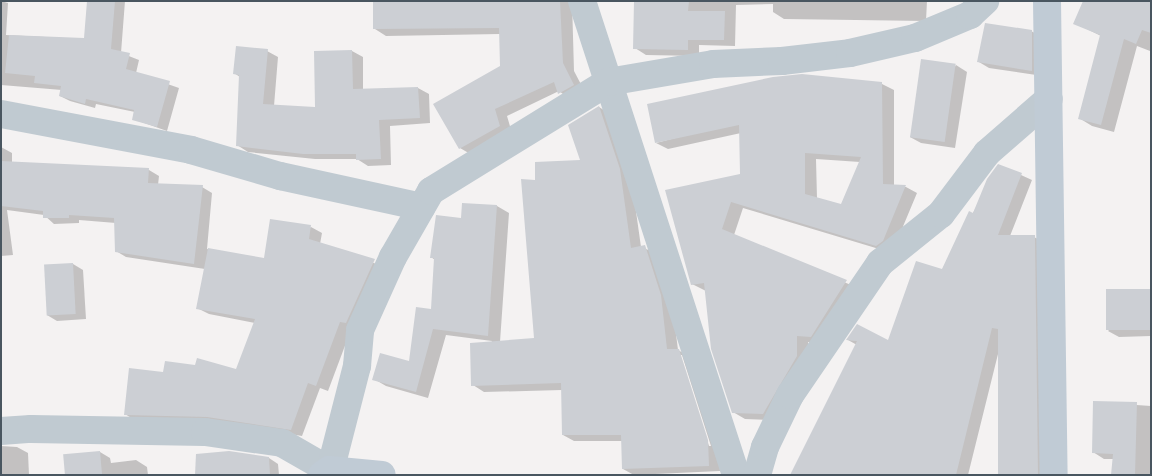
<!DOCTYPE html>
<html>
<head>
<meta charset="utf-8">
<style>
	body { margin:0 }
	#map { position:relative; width:1152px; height:476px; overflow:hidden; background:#f4f2f2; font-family:"Fira Sans Condensed",sans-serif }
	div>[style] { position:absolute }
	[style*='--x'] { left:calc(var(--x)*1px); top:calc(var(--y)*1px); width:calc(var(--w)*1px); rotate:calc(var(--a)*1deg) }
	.shadow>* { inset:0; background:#0003 }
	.building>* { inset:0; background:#cccfd4; transform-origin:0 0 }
	.street>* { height:28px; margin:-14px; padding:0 14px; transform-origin:14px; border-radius:14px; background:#c0cad1 }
	.secondary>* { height:28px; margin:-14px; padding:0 14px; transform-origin:14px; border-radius:14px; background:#c0cbd5 }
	span { translate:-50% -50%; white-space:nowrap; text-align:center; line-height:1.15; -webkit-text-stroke:5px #fff; paint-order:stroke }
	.frame { position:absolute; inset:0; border:2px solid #495660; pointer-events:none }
</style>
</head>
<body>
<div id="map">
	<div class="shadow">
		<i style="clip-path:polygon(1px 1px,8px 3px,6px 35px,85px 39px,88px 1px,125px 1px,121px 53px,139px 60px,136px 73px,179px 88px,167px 131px,133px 119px,135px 112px,96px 104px,95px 108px,70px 101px,60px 96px,62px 90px,1px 85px)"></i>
		<i style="clip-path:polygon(374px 1px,572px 1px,574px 71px,585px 92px,571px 100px,559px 91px,507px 116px,512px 133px,472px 155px,460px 148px,501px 67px,500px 34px,386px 36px,375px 29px)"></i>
		<i style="clip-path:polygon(635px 1px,927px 1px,926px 21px,784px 19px,773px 12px,773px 4px,736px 5px,735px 46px,699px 45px,699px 56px,646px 55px,635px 48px)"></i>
		<i style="clip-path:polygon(1151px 1px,1151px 48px,1150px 51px,1137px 46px,1114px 132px,1092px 126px,1079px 118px,1101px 36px,1075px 23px)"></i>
		<i style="clip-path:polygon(1031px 31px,1042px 37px,1043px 76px,989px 68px,979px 62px)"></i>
		<i style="clip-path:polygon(267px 51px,278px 57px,274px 106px,316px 109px,352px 51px,363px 57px,363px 90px,418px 88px,429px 94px,430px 123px,390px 126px,391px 165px,368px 166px,357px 159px,315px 159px,248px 152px,237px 145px,240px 77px,234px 73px)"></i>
		<i style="clip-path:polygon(956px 65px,967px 72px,955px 148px,921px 143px,910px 137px)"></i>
		<i style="clip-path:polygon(evenodd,882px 84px,894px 90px,894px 186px,906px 187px,917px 193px,894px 248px,889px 252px,743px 208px,734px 235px,858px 288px,823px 343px,808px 342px,809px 363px,775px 420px,745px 419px,733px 412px,706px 291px,692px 284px,741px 175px,741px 133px,668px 149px,656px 143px,882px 84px,816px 159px,860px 162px,841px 206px,817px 198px,816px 159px)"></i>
		<i style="clip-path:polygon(evenodd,599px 107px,610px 114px,631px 176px,641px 247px,656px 253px,672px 302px,678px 350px,690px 357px,719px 447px,720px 471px,634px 475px,623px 469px,622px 441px,574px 441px,563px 435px,562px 390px,484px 392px,473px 385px,492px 341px,446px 335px,428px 398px,386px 386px,374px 379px,410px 363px,432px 310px,435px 260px,431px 257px,462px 220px,463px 204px,497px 206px,509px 213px,500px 342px,535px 339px,537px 181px,581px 161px,599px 107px,679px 355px,682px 355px,711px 446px,709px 446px,679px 355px)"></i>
		<i style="clip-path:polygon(1px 147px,12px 153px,12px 163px,149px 170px,159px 176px,158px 185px,202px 187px,212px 193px,207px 249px,265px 260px,311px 227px,322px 233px,320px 244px,385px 267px,352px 327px,328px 391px,320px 388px,302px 436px,219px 422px,136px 421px,125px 414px,164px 373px,237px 370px,255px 323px,209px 314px,197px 308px,205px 269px,126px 257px,116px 251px,116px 223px,79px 220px,79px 223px,54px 224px,44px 215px,7px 210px,13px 255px,1px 256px)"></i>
		<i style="clip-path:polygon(999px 165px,1032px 180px,1010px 236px,1034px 237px,1045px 243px,1049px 475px,1000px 475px,999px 350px,968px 475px,871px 475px,857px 345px,848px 340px,889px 341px,942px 270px)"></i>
		<i style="clip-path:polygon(73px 264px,83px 270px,86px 319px,57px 321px,47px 315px)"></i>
		<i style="clip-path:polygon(1151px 290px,1151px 336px,1119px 337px,1108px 331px)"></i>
		<i style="clip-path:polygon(1094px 402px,1151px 406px,1151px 475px,1113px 475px,1113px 459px,1104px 459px,1093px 452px)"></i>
		<i style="clip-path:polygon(1px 446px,17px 447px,28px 453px,29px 475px,1px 475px)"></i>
		<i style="clip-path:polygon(100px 452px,110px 458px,111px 463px,136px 460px,147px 467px,148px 475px,66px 475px)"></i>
		<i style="clip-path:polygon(269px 458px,278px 464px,279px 475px,197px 475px)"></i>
	</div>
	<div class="building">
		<i style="clip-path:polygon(87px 1px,115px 1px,111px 49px,130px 53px,126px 69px,170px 81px,157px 127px,132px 120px,134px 110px,86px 99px,85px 104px,59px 96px,61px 86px,34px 83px,35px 76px,5px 73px,9px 35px,84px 38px)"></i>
		<i style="clip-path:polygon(373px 1px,560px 1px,563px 63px,574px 85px,558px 94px,554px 82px,495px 109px,500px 126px,459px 149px,433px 104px,500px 66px,499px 28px,373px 29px)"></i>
		<i style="clip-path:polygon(634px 1px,689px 1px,688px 11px,725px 11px,724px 40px,688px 40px,688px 50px,633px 49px)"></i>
		<i style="clip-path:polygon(1083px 1px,1151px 1px,1151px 33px,1142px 30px,1136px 44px,1124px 39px,1101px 125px,1078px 119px,1100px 35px,1073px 24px)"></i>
		<i style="clip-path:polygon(985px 23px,1032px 30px,1032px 71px,977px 62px)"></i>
		<i style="clip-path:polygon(236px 46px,268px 49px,263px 104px,315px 107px,314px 51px,352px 50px,353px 89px,418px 87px,420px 118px,379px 120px,381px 159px,356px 160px,356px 154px,303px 154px,236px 146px,239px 75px,233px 74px)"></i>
		<i style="left:921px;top:59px;width:35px;height:79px;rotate:8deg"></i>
		<i style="clip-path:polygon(evenodd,802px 74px,882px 82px,883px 184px,906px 185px,883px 241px,876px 246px,731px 202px,722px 229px,847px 280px,811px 337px,797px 336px,797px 356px,763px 414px,732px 413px,711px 349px,704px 283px,691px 285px,665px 190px,740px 174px,739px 125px,655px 143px,647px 104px,773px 77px,802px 74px,805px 153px,861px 157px,841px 204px,805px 194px,805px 153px)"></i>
		<i style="clip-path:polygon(599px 106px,620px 169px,631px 248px,645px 245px,661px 295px,667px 349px,679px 349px,708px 440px,709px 466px,622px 469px,621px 435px,562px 435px,561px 383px,471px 386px,470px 343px,534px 338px,521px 179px,535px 180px,535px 162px,580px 160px,568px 125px)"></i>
		<i style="clip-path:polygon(1px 161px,149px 168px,148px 183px,203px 185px,194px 264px,115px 252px,114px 218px,69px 215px,69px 218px,43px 218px,43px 211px,1px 206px)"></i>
		<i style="clip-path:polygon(998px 164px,1022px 173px,998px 235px,1035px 235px,1038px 474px,998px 474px,998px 329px,992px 328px,956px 475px,790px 475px,857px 341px,846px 340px,857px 324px,888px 340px,916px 261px,942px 269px,969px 211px,973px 213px,987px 179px)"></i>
		<i style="clip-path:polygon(462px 203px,497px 205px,488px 336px,433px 329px,416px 392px,372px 380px,380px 353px,409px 361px,416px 307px,431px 309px,434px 258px,430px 258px,436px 215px,461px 218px)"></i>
		<i style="clip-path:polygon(270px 219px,311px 225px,309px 239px,375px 259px,346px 323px,340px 322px,316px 386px,308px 383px,291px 430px,207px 417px,124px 415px,129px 368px,163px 372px,165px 361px,195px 365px,197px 358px,236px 369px,255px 319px,196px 309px,208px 248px,264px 258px)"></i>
		<i style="left:73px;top:263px;width:51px;height:29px;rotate:87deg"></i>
		<i style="left:1151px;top:289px;width:41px;height:45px;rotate:90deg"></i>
		<i style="clip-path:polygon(1093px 401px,1137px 402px,1135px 475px,1111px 475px,1113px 454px,1092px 453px)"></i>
		<i style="left:100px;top:451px;width:24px;height:37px;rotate:85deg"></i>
		<i style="clip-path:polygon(229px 451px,269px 457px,270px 475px,195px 475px,196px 454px)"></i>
	</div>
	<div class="street">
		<i style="--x:582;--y:1;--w:498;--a:72"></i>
		<i style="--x:1;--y:114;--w:193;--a:10.7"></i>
		<i style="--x:191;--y:150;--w:93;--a:16.3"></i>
		<i style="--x:280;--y:176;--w:145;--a:12.3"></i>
		<i style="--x:1;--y:431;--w:30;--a:-4"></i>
		<i style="--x:31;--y:429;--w:174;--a:1"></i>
		<i style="--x:205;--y:432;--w:78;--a:8.1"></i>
		<i style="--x:282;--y:443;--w:54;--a:29.9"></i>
		<i style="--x:329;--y:475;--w:113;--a:-75.6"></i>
		<i style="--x:357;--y:366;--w:36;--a:-85"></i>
		<i style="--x:360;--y:330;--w:80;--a:-65.7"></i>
		<i style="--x:393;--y:257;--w:76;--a:-60.1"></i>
		<i style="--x:431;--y:191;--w:208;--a:-31.6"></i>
		<i style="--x:608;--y:82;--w:107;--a:-9.7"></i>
		<i style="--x:713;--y:64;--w:69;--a:-2.5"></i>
		<i style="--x:782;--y:61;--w:68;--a:-6.7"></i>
		<i style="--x:850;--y:53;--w:67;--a:-13"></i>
		<i style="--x:915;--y:38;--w:60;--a:-22.7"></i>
		<i style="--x:970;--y:15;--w:21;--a:-43"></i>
		<i style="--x:757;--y:475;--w:29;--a:-74"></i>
		<i style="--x:765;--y:447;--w:58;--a:-64.3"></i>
		<i style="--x:790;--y:395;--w:160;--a:-55.7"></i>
		<i style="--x:880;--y:263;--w:78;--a:-38.8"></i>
		<i style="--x:941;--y:214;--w:76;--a:-53"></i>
		<i style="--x:987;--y:153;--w:82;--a:-41.1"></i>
	</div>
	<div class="secondary">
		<i style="--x:1047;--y:1;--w:474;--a:89.2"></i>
		<i style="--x:322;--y:475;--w:9;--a:-36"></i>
		<i style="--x:329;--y:470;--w:53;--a:5.4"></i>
	</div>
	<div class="frame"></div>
</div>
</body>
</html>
